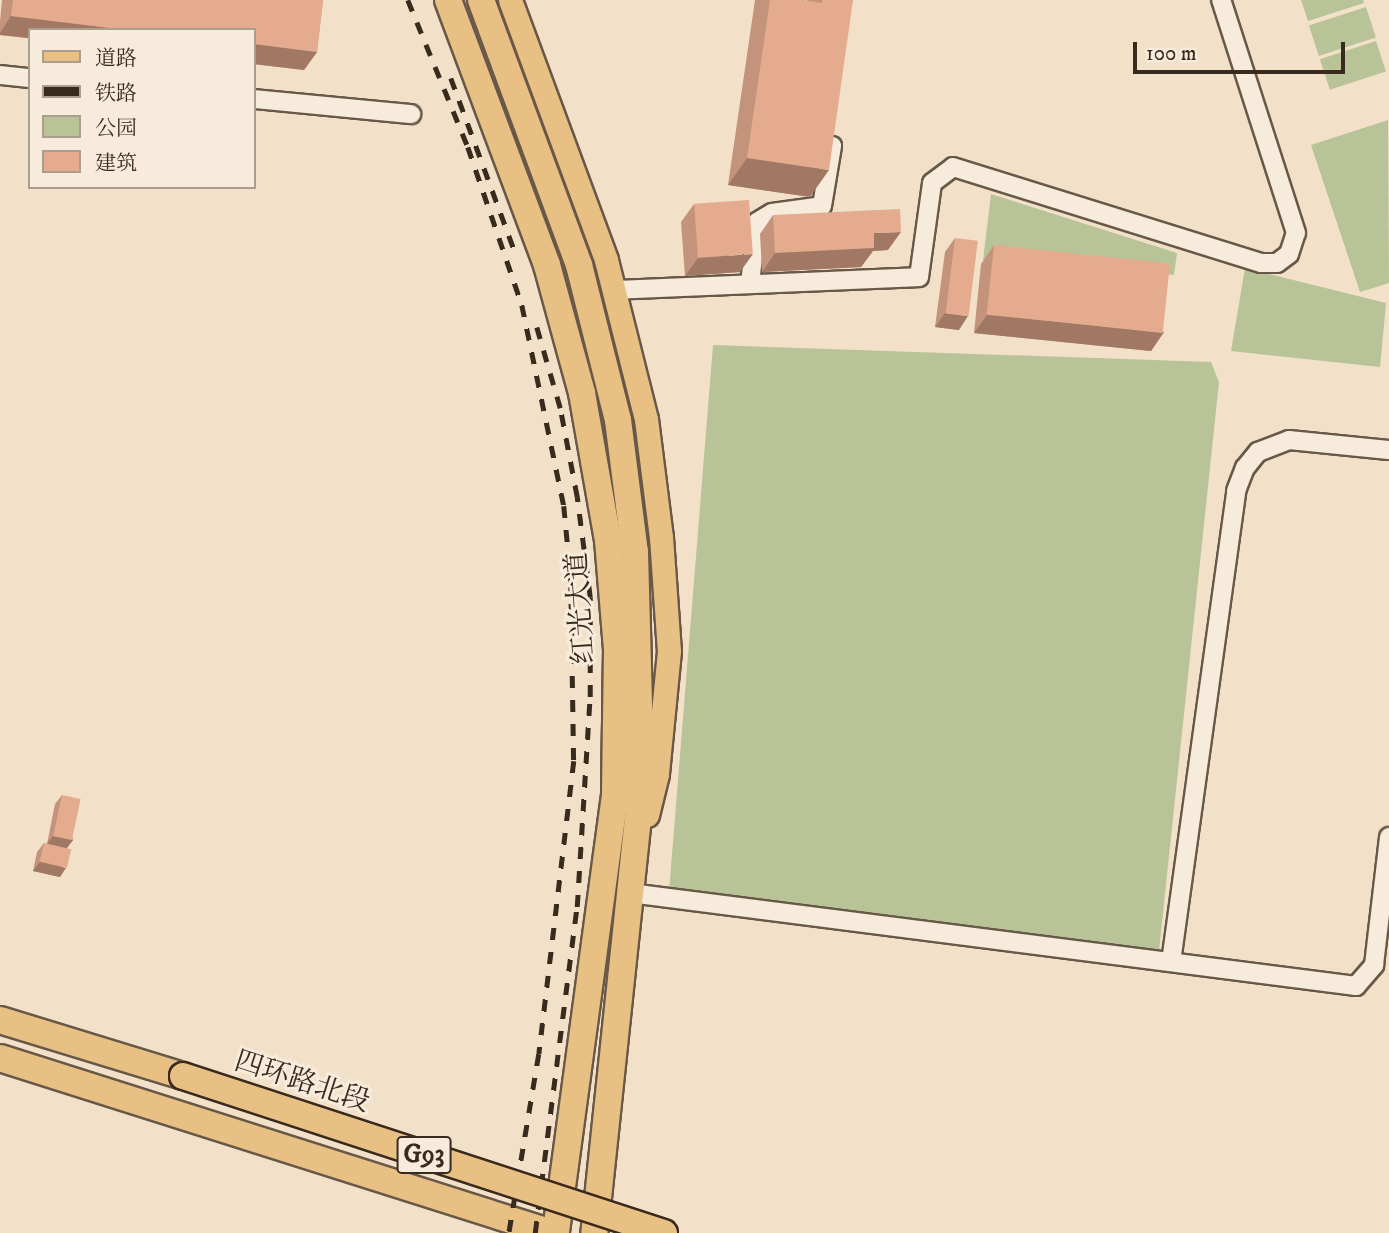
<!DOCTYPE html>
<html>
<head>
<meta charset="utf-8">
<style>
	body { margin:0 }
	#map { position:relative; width:1389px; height:1233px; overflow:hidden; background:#f2e0c8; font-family:"IM FELL DW Pica","Noto Serif SC",serif }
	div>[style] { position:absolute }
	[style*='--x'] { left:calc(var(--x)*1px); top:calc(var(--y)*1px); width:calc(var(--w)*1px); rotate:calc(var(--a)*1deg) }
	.green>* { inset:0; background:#b8c398; transform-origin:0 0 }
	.roads { filter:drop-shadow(2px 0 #675848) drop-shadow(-2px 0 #675848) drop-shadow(0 2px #675848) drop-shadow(0 -2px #675848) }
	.minor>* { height:18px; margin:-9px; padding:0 9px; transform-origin:9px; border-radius:9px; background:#f7ebdb }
	.major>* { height:23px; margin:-11.5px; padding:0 11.5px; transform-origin:11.5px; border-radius:11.5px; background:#e9c084 }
	.highway>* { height:26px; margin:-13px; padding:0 13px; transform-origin:13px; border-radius:13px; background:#e9c084 }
	.rail>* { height:4.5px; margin-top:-2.25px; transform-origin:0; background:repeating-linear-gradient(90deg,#392a1e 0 12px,transparent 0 24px) }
	.bridges { filter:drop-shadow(2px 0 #392a1e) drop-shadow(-2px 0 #392a1e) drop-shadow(0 2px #392a1e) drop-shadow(0 -2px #392a1e) }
	.highway-bridge>* { height:26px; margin:-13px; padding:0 13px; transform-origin:13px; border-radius:13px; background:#e9c084 }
	.wall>* { inset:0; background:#c4937b }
	.shaded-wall>* { inset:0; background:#a07864 }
	.building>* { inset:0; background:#e4ab8f; transform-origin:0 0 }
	span { translate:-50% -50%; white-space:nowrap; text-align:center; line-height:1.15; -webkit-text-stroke:6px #f7ebdb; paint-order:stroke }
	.shield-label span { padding:2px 5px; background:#f7ebdb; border:2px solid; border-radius:5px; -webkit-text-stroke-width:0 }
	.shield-label { font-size:26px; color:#392a1e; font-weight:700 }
	.street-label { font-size:28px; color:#392a1e }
	.legend { position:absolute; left:28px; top:28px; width:228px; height:161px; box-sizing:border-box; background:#f7ebdb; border:2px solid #ab9e8f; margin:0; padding:9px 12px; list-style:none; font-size:21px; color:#392a1e }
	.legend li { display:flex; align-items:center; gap:14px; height:35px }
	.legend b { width:35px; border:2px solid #ab9e8f }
	.scale { position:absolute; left:1133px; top:42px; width:212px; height:32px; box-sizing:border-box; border:4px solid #392a1e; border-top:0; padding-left:9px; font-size:21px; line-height:24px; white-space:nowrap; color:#392a1e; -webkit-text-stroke:5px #f7ebdb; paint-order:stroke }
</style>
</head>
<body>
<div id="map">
	<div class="green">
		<i style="clip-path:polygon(1301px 0,1363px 0,1364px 3px,1308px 21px)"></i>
		<i style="left:1366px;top:7px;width:32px;height:60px;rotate:72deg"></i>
		<i style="left:1376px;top:41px;width:32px;height:59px;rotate:72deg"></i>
		<i style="clip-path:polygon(1388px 120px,1389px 283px,1360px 292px,1311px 145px)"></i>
		<i style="clip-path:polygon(991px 194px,1177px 253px,1174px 275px,983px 260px)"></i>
		<i style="clip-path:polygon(1245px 268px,1386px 303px,1380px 367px,1231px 351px)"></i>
		<i style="clip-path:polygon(713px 345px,1211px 362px,1219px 382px,1159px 951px,669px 892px)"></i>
	</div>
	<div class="roads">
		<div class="minor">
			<i style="--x:0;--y:75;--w:30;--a:6"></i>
			<i style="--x:254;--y:99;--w:158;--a:5.5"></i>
			<i style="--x:750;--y:284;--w:62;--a:-83.6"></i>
			<i style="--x:757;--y:222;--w:17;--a:-31"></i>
			<i style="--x:772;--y:213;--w:50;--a:-8"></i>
			<i style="--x:822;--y:206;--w:61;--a:-80.5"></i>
			<i style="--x:614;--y:290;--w:305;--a:-2.4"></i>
			<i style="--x:919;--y:277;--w:95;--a:-82.1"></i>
			<i style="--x:932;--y:183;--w:26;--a:-37"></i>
			<i style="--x:953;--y:167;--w:323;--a:17.3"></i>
			<i style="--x:1261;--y:263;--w:16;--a:0"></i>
			<i style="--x:1277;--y:263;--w:15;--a:-37"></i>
			<i style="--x:1289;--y:254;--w:22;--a:-72"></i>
			<i style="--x:1296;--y:233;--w:245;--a:-107.8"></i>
			<i style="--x:630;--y:893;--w:732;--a:7.3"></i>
			<i style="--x:1356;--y:986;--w:28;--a:-49"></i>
			<i style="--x:1374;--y:965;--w:129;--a:-83.3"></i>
			<i style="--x:1171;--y:962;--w:475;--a:-82.1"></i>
			<i style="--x:1236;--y:491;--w:25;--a:-69"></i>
			<i style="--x:1245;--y:468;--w:21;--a:-51"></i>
			<i style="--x:1258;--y:452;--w:33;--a:-21"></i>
			<i style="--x:1289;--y:440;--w:100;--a:5.7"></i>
		</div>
		<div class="major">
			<i style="--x:510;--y:0;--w:277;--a:69.7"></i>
			<i style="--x:606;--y:260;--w:164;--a:75.9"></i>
			<i style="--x:646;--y:419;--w:119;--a:82.8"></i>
			<i style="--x:661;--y:537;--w:114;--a:86"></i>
			<i style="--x:669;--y:651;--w:124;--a:95.6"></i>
			<i style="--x:657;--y:774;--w:42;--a:103.7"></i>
		</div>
		<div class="highway">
			<i style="--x:448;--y:0;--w:283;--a:69.5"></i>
			<i style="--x:547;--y:265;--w:133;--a:74.7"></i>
			<i style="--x:582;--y:393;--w:149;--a:80"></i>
			<i style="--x:608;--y:540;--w:109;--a:85.3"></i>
			<i style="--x:617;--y:649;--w:146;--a:90.8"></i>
			<i style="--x:615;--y:795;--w:442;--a:97.7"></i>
			<i style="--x:481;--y:0;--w:283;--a:69.7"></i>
			<i style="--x:579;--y:265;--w:160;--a:75.9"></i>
			<i style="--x:618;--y:420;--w:133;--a:82.7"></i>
			<i style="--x:635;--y:552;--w:237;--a:88.5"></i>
			<i style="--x:641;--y:789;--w:446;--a:96"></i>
			<i style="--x:0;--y:1020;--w:191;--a:17"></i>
			<i style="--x:0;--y:1058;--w:579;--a:17.59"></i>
		</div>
	</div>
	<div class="rail">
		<i style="--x:408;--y:0;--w:159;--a:67.8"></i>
		<i style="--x:468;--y:147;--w:167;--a:71.1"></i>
		<i style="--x:522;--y:305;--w:205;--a:78.2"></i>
		<i style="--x:564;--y:506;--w:74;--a:84.6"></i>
		<i style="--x:571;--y:580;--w:181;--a:89.1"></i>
		<i style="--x:574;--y:761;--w:295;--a:96.8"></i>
		<i style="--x:539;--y:1054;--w:181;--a:99.5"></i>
		<i style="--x:451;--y:78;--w:189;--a:69.8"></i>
		<i style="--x:535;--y:1233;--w:329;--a:-82.7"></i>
		<i style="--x:577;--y:907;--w:210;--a:-86.5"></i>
		<i style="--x:590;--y:697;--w:100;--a:-90"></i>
		<i style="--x:590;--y:597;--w:101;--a:-97.4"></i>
		<i style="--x:577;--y:497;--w:91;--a:-100.8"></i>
		<i style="--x:560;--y:408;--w:90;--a:-106.2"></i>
	</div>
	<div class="bridges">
		<div class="highway-bridge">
			<i style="--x:183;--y:1076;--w:506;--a:18.08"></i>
		</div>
	</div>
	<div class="wall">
		<i style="clip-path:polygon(2px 0,323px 0,317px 52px,304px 70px,0 35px,0 21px)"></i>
		<i style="clip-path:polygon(755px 0,802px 0,807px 1px,807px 0,853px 0,810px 197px,728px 185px)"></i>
		<i style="clip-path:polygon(694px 204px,740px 272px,685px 276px,681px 222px)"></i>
		<i style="clip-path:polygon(773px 215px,888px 250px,873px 251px,861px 267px,762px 272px,760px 234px)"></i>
		<i style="clip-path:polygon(955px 238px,959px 330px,935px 327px,945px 252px)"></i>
		<i style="clip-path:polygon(994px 245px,1164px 332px,1151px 351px,974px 333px,981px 264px)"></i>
		<i style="clip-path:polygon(62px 795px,73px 840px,67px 848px,60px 877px,33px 871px,37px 852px,44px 843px,47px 844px,55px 804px)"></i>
	</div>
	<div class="shaded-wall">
		<i style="clip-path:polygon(11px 16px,127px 30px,30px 30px,30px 38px,0 35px,0 33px)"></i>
		<i style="clip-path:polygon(254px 44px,317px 52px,304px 70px,254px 64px)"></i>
		<i style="clip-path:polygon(747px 158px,829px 170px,810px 197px,728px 185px)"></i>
		<i style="clip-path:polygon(901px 232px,888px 250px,873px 251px,861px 267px,762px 272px,775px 253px,874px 233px)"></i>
		<i style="clip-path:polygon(753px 254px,740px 272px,685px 276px,698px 258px)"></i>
		<i style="clip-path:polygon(945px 313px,968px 316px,959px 330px,935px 327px)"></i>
		<i style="clip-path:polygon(987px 315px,1164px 332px,1151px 351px,974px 333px)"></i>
		<i style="clip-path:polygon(53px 836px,73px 840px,66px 849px,46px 845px)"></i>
		<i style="clip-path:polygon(40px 862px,66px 868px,60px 877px,33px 871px)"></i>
	</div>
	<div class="building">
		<i style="clip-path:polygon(13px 0,323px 0,317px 52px,254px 44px,254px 30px,127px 30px,11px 16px)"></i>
		<i style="clip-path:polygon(770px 0,802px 0,822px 3px,822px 0,853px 0,829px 170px,747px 158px)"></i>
		<i style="left:749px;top:200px;width:54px;height:55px;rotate:86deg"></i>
		<i style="clip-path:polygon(900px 209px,901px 232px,874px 233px,874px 248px,775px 253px,773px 215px)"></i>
		<i style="left:955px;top:238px;width:23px;height:76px;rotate:7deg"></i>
		<i style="left:994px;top:245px;width:177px;height:70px;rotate:6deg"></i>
		<i style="left:62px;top:795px;width:19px;height:42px;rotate:12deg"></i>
		<i style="left:44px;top:843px;width:28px;height:19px;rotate:13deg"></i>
	</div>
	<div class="shield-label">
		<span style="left:424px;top:1155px">G93</span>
	</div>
	<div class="street-label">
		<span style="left:581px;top:608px;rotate:-94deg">红光大道</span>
		<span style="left:302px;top:1082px;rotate:18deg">四环路北段</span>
	</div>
	<ul class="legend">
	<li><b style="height:9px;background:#e9c084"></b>道路</li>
	<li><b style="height:9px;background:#392a1e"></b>铁路</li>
	<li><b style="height:19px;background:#b8c398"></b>公园</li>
	<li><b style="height:19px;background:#e4ab8f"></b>建筑</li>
	</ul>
	<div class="scale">100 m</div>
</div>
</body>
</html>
